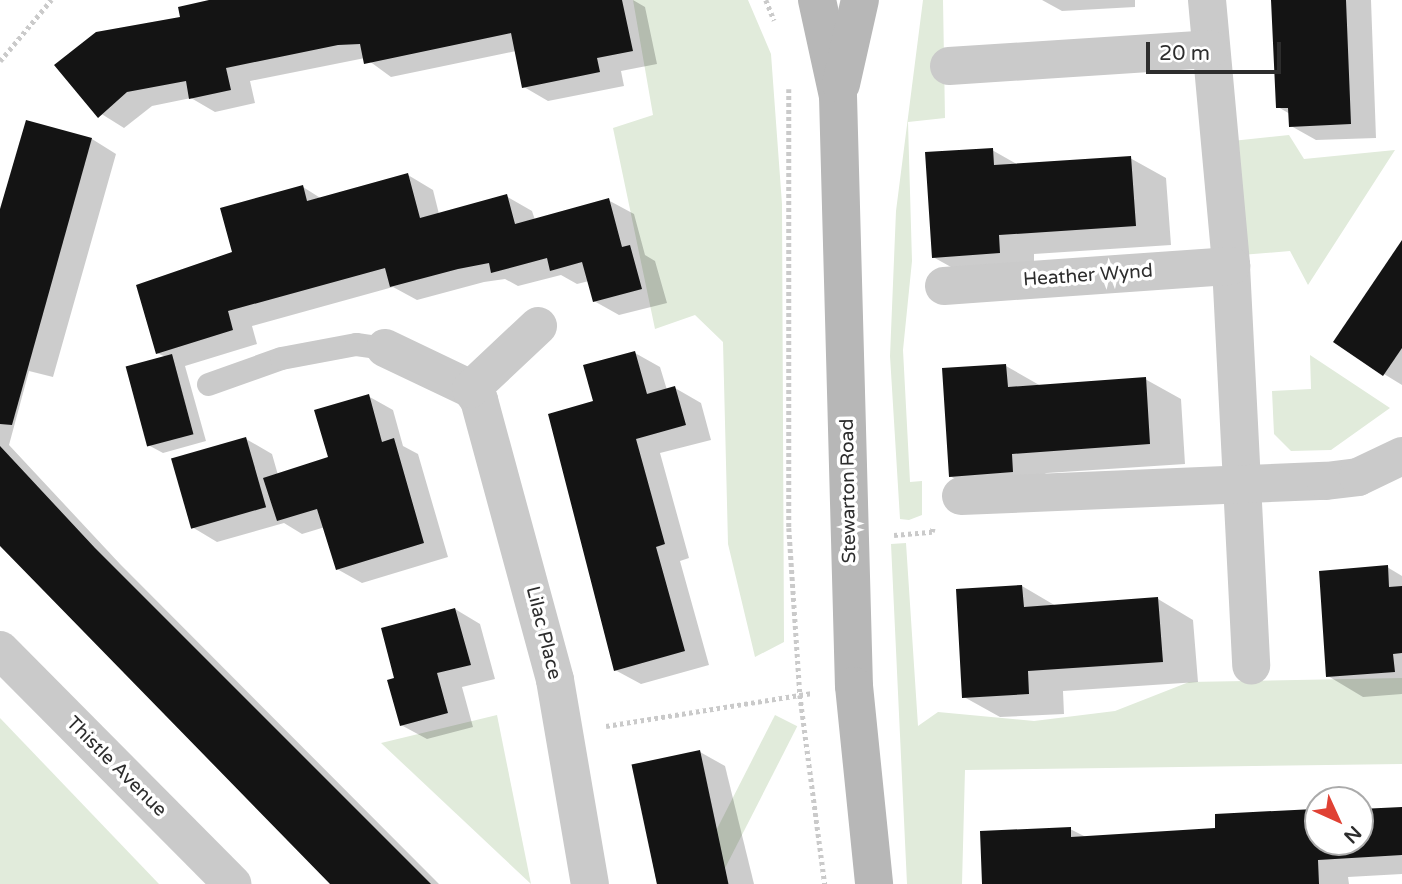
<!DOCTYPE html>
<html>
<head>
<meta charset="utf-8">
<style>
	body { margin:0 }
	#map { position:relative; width:1402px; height:884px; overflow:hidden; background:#fff; font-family:"Varela Round",sans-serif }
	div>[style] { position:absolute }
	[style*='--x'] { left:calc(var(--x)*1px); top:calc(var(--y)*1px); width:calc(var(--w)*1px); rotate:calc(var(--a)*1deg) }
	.green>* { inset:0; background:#e1ebdb; transform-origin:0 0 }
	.shadow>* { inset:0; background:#0003 }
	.building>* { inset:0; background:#141414; transform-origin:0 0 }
	.path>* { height:4.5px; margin-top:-2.25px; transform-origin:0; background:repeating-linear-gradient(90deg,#cacaca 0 3.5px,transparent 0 7px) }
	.lane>* { height:23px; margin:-11.5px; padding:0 11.5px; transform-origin:11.5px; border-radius:11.5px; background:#cacaca }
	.street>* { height:38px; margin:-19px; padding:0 19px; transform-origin:19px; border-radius:19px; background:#cacaca }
	.secondary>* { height:38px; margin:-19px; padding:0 19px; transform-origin:19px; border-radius:19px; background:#b7b7b7 }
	span { translate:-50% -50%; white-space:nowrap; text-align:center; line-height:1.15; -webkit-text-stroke:7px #fff; paint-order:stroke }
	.street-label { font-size:19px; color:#2d2d2d }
	.north { position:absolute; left:1304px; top:786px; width:70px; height:70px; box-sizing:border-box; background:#fff; border:2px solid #ababab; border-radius:50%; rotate:135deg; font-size:19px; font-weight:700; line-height:28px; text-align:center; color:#2d2d2d }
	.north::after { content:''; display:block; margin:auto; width:24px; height:32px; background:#e04134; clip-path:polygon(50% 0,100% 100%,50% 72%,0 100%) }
	.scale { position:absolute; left:1146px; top:42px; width:135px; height:32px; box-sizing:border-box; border:4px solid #2d2d2d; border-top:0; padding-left:9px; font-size:21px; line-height:24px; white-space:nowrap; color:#2d2d2d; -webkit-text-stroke:5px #fff; paint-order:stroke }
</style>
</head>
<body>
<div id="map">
	<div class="green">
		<i style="clip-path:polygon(633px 0,748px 0,771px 54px,782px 204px,784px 642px,755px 657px,728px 544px,723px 342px,695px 315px,655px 329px,613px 128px,653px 115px)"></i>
		<i style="clip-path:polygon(923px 0,943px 0,945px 118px,908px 122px,912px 261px,903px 350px,910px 482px,922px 481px,922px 515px,909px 520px,900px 519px,890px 356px,896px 211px)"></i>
		<i style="clip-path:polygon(1289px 135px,1304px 159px,1395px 150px,1308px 285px,1290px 251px,1241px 255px,1232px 141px)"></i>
		<i style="clip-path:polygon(1310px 355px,1390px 408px,1331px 450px,1291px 451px,1274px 434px,1272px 391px,1311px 389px)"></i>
		<i style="clip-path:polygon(906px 543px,918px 726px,938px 712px,1034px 721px,1115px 711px,1189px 682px,1402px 678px,1402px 764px,965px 770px,962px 884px,907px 884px,891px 544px)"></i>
		<i style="clip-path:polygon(497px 715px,531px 884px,381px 743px)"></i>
		<i style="left:775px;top:715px;width:25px;height:170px;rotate:27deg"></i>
		<i style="clip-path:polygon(0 718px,159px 884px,0 884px)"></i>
	</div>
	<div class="shadow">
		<i style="clip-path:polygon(221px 0,633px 0,645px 7px,657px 64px,621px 71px,624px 86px,548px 101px,524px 87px,516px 51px,391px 77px,365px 58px,250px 81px,255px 103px,215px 112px,191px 98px,152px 106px,124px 128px,100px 113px,182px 18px)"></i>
		<i style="clip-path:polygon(1042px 0,1135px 0,1135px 7px,1062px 11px)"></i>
		<i style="clip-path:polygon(1273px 0,1371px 0,1376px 138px,1316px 140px,1291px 126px,1290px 114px,1278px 107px)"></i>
		<i style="clip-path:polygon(92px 139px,116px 154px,53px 377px,29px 371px,9px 445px,120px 564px,439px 884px,333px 884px,0 543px,0 222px)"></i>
		<i style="clip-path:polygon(992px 150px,1020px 166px,1130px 158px,1166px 178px,1171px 245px,1034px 254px,1034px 273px,969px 277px,933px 257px)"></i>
		<i style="clip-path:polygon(408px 175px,433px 190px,439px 214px,506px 196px,532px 211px,535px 220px,608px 200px,634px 214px,645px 255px,655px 261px,667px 303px,619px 315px,594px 301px,589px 281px,577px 284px,561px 275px,518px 286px,505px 279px,484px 282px,417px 300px,393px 287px,252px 326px,257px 344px,185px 366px,206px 441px,163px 453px,150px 446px,166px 357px,157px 353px,234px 253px,303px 187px,322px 199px)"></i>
		<i style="clip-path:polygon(1402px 241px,1402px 385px,1384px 374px)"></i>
		<i style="clip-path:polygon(635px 353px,660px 367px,667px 390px,675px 388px,701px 403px,711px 440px,660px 453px,689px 558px,680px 561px,709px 665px,641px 684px,615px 670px,595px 402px)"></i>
		<i style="clip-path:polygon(1006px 366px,1041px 386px,1145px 379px,1181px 399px,1185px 464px,1047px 473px,986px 497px,950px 476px)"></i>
		<i style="clip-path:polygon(368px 396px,393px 410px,403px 446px,418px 454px,448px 557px,362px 583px,337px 569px,325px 527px,302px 534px,284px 523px,217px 542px,192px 527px,246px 439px,272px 454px,278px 475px,330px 458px)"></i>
		<i style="clip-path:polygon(1387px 567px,1402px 576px,1402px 694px,1363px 697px,1328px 676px)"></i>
		<i style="clip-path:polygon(1022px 586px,1056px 606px,1158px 599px,1193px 620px,1198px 682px,1063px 691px,1064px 714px,1000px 717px,964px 697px)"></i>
		<i style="clip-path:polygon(455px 609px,480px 624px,495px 679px,462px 687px,473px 727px,427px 739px,401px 725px,396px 679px)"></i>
		<i style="clip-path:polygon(700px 752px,725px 766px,754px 884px,657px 884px,634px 766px)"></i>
		<i style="clip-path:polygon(1402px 809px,1402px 874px,1348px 877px,1349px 884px,984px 884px,1070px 829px,1086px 837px,1217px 830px,1216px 816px,1318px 812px,1318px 842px,1360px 842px,1360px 810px)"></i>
	</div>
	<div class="building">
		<i style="clip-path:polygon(209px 0,622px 0,633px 51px,597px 58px,600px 72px,522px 88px,511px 33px,364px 64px,360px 44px,338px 45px,226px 68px,231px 90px,189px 99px,186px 81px,127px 92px,98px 118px,54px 65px,96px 32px,180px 17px,178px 7px)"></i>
		<i style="clip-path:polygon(1271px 0,1346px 0,1351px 124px,1289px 127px,1288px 108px,1276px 108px)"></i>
		<i style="clip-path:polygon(26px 120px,92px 138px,12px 425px,0 424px,0 209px)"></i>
		<i style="clip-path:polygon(993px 148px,994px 165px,1131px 156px,1136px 226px,999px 235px,1000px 253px,932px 258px,925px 152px)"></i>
		<i style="clip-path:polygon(408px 173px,420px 218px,507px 194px,515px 224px,609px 198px,622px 247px,630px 245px,642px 289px,593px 302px,582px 262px,550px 271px,547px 258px,491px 273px,489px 263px,458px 269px,390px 287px,385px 268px,228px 311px,233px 330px,156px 354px,136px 285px,232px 252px,220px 208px,303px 185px,307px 201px)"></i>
		<i style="clip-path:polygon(1402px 240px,1402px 348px,1383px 376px,1333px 342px)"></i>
		<i style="clip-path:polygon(635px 351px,647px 394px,675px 386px,686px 425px,636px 439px,665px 544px,656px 547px,685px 651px,614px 671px,548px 414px,593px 401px,583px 365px)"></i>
		<i style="left:172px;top:354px;width:83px;height:48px;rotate:75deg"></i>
		<i style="clip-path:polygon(1006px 364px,1008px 387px,1146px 377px,1150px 444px,1012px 454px,1013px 472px,949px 477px,942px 368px)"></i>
		<i style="clip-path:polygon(369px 394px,382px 442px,394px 438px,424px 543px,336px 570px,317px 509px,277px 521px,263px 478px,328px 457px,314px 410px)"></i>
		<i style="left:246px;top:437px;width:73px;height:78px;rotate:74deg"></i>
		<i style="clip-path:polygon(0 446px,95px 548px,431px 884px,330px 884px,0 546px)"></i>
		<i style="clip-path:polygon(1388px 565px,1389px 587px,1402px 586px,1402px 653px,1393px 654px,1395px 672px,1326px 677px,1319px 571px)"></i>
		<i style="clip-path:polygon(1022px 585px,1024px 607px,1158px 597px,1163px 662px,1028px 671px,1029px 694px,962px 698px,956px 589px)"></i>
		<i style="clip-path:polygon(455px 608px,471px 665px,437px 673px,448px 713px,400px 726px,387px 680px,394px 678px,381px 628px)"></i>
		<i style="left:700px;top:750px;width:137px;height:70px;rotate:78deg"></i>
		<i style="clip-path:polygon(1402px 807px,1402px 855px,1318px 860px,1319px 884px,982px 884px,980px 831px,1071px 827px,1071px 837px,1215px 828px,1215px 814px,1314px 809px,1318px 842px,1360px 842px,1360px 809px)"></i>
	</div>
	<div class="path">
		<i style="--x:766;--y:0;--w:22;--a:68"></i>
		<i style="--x:0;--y:61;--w:80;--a:-50.1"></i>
		<i style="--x:789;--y:89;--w:439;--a:90"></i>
		<i style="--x:789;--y:528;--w:167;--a:86.2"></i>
		<i style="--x:800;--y:695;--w:191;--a:82.5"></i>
		<i style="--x:894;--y:535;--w:38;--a:-5"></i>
		<i style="--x:932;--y:532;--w:5;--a:-79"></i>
		<i style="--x:606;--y:726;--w:209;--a:-9.1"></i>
	</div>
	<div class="lane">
		<i style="--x:208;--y:384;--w:77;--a:-19.6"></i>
		<i style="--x:281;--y:358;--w:76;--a:-10.6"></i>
		<i style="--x:356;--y:344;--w:29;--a:8"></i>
	</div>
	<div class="street">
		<i style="--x:1207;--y:0;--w:267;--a:84.8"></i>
		<i style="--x:1231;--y:266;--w:400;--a:87.1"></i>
		<i style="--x:949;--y:66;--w:261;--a:-3.7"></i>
		<i style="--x:944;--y:286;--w:288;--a:-4"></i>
		<i style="--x:385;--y:348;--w:95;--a:25.5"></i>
		<i style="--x:471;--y:389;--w:14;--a:54"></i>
		<i style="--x:479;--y:400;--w:290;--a:74.8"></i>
		<i style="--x:555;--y:680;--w:207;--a:80.3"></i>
		<i style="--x:471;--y:389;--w:92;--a:-43.2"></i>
		<i style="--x:961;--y:496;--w:365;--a:-2.4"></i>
		<i style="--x:1326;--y:481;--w:32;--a:-7"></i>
		<i style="--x:1358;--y:477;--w:49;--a:-25.5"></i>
		<i style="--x:0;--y:650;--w:330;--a:45.2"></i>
	</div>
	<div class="secondary">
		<i style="--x:817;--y:0;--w:98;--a:77.7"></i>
		<i style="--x:838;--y:96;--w:590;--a:88.45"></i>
		<i style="--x:854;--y:686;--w:199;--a:84.2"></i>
		<i style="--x:841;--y:84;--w:86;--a:-77.3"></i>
	</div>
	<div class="street-label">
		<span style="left:1088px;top:276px;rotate:-4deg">Heather Wynd</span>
		<span style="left:849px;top:491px;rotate:-91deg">Stewarton Road</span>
		<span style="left:543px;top:633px;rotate:76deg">Lilac Place</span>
		<span style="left:116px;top:767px;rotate:45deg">Thistle Avenue</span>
	</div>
	<div class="north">N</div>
	<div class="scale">20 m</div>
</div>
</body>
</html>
